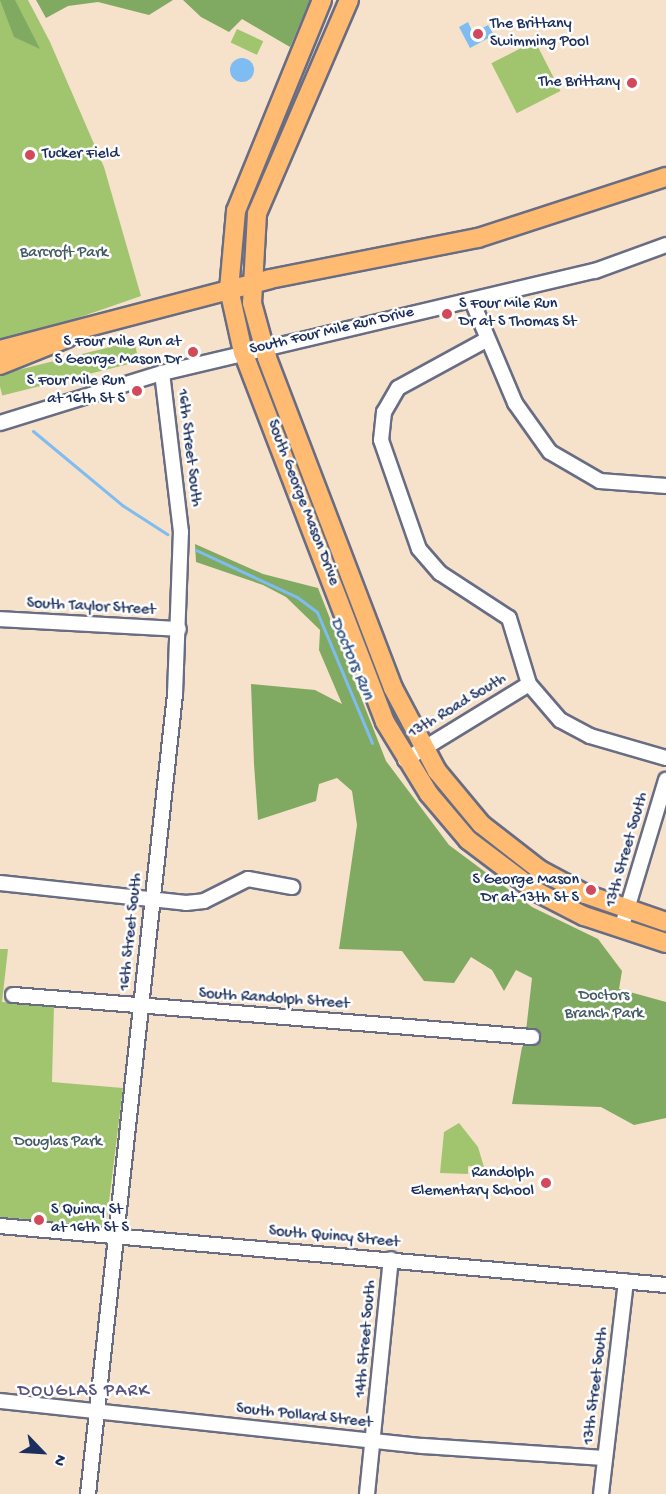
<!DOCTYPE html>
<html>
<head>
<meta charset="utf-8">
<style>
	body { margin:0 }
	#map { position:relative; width:666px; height:1494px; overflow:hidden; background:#f6e1ca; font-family:"Gochi Hand",sans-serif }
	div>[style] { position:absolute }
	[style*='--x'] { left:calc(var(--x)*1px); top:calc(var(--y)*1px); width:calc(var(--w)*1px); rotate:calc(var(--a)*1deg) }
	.green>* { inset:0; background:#a1c56f; transform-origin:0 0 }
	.forest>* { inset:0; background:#80aa62 }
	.water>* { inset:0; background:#7ebcf2 }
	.round { border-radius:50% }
	.stream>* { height:3px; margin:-1.5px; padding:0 1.5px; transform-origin:1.5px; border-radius:1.5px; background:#7ebcf2 }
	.roads { filter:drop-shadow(2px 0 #686d84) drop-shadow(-2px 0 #686d84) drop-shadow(0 2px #686d84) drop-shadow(0 -2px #686d84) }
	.minor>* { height:14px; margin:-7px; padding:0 7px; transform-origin:7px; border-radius:7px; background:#fff }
	.major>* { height:18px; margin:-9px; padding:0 9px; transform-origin:9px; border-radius:9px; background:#febb71 }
	.dots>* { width:16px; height:16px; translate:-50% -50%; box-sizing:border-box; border:3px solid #fff; border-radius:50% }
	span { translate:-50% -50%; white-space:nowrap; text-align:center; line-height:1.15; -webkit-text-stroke:5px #fff; paint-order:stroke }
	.poi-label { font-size:16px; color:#1b2f5e }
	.left { translate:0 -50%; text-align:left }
	.right { translate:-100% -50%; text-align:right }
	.park-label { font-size:16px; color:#435c63 }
	.street-label { font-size:16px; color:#1b2f5e }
	.water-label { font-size:18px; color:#39598a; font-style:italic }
	.neighbourhood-label { font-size:18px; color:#585481; letter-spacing:1.5px }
	.north { position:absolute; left:12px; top:1422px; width:60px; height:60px; -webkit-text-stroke:4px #fff; paint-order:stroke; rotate:115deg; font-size:16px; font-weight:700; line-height:24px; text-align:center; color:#1b2f5e }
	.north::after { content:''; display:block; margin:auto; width:21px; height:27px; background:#1b2f5e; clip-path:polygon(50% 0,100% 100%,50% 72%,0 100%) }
</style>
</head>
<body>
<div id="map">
	<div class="green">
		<i style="clip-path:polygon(0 0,28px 0,50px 42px,104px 167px,141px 296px,0 345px)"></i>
		<i style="left:237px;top:29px;width:29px;height:15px;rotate:25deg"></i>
		<i style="left:535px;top:41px;width:56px;height:49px;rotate:63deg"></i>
		<i style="left:134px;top:341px;width:21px;height:141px;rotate:76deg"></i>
		<i style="clip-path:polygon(256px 364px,286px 419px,340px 562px,332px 566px)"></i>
		<i style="left:345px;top:577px;width:179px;height:8px;rotate:68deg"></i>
		<i style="clip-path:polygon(0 949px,8px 949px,2px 1002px,54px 1005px,52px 1082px,123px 1088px,106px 1226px,0 1217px)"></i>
		<i style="clip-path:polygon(459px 1123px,478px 1147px,484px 1167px,468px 1166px,468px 1174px,440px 1173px,444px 1132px)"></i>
	</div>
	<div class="forest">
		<i style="clip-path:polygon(0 0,15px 0,40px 49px,14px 37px)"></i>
		<i style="clip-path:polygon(36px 0,173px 0,149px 15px,98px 2px,68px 6px,46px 18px)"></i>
		<i style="clip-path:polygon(183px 0,310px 0,290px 47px,242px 19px,229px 32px,201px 17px)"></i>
		<i style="clip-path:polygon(195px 544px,263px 574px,318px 588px,386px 761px,449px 845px,532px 907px,598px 939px,622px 971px,619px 989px,666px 1002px,666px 1118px,634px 1125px,601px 1107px,512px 1104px,522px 1047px,535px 1038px,526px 1031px,532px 978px,516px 970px,504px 991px,492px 970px,471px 957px,454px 983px,424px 981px,402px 951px,339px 949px,357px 825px,352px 791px,337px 778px,319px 784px,316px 801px,258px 820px,254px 764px,251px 684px,315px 690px,342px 704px,319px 650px,320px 630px,286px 597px,263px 585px,196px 562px)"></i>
	</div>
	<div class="water">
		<i style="clip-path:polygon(468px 22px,473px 33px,488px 25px,494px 35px,470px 48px,459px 27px)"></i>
		<i class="round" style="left:230px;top:58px;width:24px;height:24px"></i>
	</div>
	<div class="stream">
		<i style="--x:33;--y:431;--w:116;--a:39.7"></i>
		<i style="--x:122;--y:505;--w:54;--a:32.8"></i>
		<i style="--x:196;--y:550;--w:111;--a:25"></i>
		<i style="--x:297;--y:597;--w:25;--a:37"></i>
		<i style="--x:317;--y:612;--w:142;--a:67.2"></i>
	</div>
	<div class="roads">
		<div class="minor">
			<i style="--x:472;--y:301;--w:111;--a:67.1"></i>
			<i style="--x:515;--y:403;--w:60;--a:54.5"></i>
			<i style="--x:550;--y:452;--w:58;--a:30.1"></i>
			<i style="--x:600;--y:481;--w:66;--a:4.3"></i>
			<i style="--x:486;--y:340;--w:100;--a:151.4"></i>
			<i style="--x:398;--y:388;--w:28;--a:120"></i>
			<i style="--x:384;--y:412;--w:28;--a:96"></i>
			<i style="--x:381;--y:440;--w:115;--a:70.8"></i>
			<i style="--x:419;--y:549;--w:32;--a:49"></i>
			<i style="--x:440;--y:573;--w:82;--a:33.1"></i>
			<i style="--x:509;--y:618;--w:69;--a:73.1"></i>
			<i style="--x:529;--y:684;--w:48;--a:49.3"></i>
			<i style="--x:560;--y:720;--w:34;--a:28"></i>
			<i style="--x:590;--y:736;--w:79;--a:16.1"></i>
			<i style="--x:0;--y:423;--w:170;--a:-17.2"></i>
			<i style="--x:162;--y:373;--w:445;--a:-13.3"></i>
			<i style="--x:595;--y:271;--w:76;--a:-20.1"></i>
			<i style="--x:0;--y:619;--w:179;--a:3.2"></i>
			<i style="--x:405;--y:760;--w:145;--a:-31.5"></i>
			<i style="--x:0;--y:883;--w:187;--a:6.1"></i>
			<i style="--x:186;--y:903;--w:18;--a:-6"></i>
			<i style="--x:204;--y:901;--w:49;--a:-26.6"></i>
			<i style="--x:248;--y:879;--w:45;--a:10.3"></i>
			<i style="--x:621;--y:929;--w:156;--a:-73.2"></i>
			<i style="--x:13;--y:995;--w:521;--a:4.63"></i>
			<i style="--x:0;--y:1226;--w:669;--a:5.06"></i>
			<i style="--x:0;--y:1401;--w:425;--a:6.1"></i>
			<i style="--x:423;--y:1446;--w:182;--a:3.8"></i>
			<i style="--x:88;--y:1494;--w:805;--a:-83.79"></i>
			<i style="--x:175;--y:694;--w:162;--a:-87.9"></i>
			<i style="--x:181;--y:532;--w:160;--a:-96.8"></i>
			<i style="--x:367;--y:1494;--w:236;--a:-84.2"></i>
			<i style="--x:601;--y:1494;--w:214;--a:-83.3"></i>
		</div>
		<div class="major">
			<i style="--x:322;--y:0;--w:228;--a:112.2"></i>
			<i style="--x:236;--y:211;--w:78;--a:95.1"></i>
			<i style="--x:229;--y:289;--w:65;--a:77.5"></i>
			<i style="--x:243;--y:352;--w:396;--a:69"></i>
			<i style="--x:385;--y:722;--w:84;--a:58.6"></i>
			<i style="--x:429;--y:794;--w:60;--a:49.7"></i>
			<i style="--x:468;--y:840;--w:86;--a:37"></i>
			<i style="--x:537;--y:892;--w:53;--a:27.1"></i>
			<i style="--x:584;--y:916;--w:86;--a:18.2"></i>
			<i style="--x:349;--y:0;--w:233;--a:113.3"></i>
			<i style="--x:257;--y:214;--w:89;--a:93.2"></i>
			<i style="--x:252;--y:303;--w:57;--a:74.7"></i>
			<i style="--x:267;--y:358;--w:353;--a:69.1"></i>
			<i style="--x:393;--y:688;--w:94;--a:62.1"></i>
			<i style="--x:437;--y:771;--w:69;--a:50.3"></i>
			<i style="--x:481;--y:824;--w:75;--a:37.9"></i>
			<i style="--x:540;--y:870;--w:51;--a:28.1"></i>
			<i style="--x:585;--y:894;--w:86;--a:19.1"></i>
			<i style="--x:0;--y:350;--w:279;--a:-14.7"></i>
			<i style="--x:270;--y:279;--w:212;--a:-11.2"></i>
			<i style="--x:478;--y:238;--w:198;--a:-18"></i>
			<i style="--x:0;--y:365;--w:72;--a:-21.9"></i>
		</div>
	</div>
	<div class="dots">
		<i style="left:478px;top:34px;background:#d1495b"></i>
		<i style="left:632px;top:83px;background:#d1495b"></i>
		<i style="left:30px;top:155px;background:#d1495b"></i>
		<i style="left:447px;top:314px;background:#d1495b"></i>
		<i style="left:193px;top:352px;background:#d1495b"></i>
		<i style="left:137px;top:391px;background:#d1495b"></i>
		<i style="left:591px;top:890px;background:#d1495b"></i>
		<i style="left:546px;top:1183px;background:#d1495b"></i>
		<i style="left:39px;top:1220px;background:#d1495b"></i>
	</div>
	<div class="poi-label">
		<span class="left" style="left:490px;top:34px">The Brittany<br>Swimming Pool</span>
		<span class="right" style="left:620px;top:83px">The Brittany</span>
		<span class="left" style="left:42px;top:155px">Tucker Field</span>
		<span class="left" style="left:459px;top:314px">S Four Mile Run<br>Dr at S Thomas St</span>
		<span class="right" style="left:181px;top:352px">S Four Mile Run at<br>S George Mason Dr</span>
		<span class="right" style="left:125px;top:391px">S Four Mile Run<br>at 16th St S</span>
		<span class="right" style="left:579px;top:890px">S George Mason<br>Dr at 13th St S</span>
		<span class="right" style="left:534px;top:1183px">Randolph<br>Elementary School</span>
		<span class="left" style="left:51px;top:1220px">S Quincy St<br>at 16th St S</span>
	</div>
	<div class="park-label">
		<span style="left:64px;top:254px">Barcroft Park</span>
		<span style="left:604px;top:1006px">Doctors<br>Branch Park</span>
		<span style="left:58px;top:1143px">Douglas Park</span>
	</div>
	<div class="street-label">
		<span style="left:332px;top:332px;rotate:-13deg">South Four Mile Run Drive</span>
		<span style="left:188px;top:448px;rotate:83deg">16th Street South</span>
		<span style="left:302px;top:503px;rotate:69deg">South George Mason Drive</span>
		<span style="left:91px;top:608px;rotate:3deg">South Taylor Street</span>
		<span style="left:458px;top:707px;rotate:-31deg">13th Road South</span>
		<span style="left:628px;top:850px;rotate:-74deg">13th Street South</span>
		<span style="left:132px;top:932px;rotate:-84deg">16th Street South</span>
		<span style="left:274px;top:1000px;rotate:4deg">South Randolph Street</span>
		<span style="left:334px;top:1238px;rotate:5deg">South Quincy Street</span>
		<span style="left:367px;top:1339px;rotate:-85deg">14th Street South</span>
		<span style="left:597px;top:1386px;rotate:-83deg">13th Street South</span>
		<span style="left:304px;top:1417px;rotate:6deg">South Pollard Street</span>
	</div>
	<div class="water-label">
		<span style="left:351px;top:659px;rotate:67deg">Doctors Run</span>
	</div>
	<div class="neighbourhood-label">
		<span style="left:84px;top:1392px">DOUGLAS PARK</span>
	</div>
	<div class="north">N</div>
</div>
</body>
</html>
